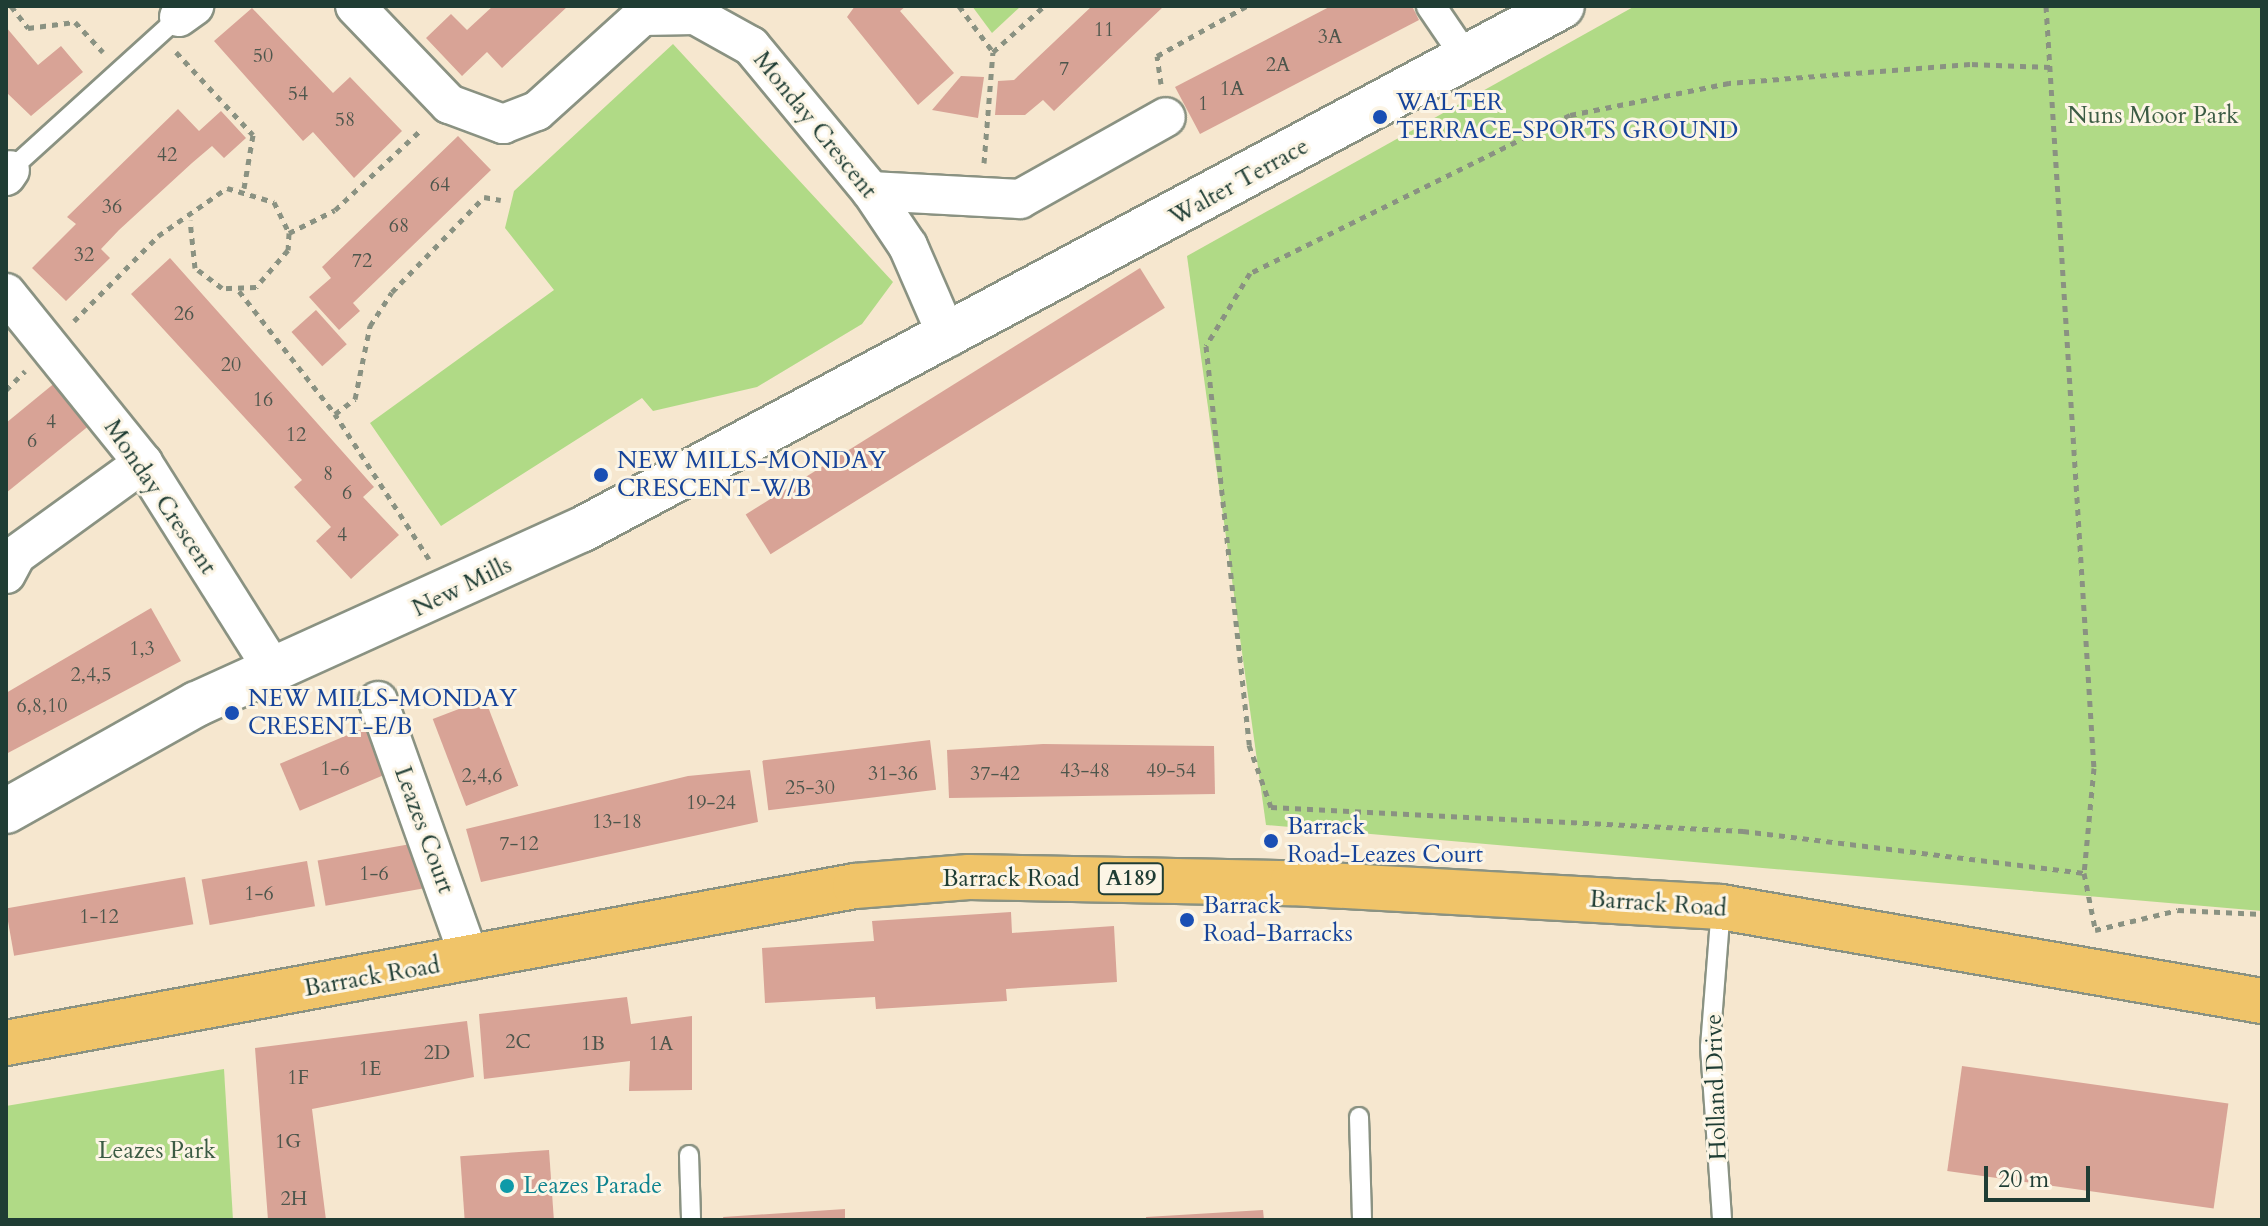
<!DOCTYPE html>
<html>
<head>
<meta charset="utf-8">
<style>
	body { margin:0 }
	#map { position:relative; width:2268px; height:1226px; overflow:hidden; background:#f6e7cf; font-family:Cardo,serif }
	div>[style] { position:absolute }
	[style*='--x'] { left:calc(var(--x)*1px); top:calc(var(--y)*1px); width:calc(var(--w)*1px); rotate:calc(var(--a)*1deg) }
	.green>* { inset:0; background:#b0da86 }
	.building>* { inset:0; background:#d8a396; transform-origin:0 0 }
	.path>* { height:5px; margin-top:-2.5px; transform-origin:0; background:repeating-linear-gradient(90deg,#8a9282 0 6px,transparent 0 12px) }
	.roads { filter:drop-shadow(2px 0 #8a9282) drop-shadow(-2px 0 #8a9282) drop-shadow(0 2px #8a9282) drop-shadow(0 -2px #8a9282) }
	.service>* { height:18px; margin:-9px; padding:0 9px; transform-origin:9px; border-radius:9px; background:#fff }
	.pedestrian>* { height:28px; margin:-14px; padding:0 14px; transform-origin:14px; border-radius:14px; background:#fff }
	.minor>* { height:38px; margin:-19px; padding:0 19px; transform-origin:19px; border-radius:19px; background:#fff }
	.tertiary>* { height:44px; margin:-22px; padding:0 22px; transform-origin:22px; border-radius:22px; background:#fff }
	.primary>* { height:44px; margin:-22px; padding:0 22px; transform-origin:22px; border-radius:22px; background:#f0c469 }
	.dots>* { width:22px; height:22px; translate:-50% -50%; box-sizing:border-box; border:4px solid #fcf5e5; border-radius:50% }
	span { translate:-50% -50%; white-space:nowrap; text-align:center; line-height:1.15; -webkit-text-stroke:6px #fcf5e5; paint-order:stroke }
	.number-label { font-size:20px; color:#4d564c }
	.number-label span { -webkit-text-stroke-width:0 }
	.shield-label span { padding:2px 6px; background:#fcf5e5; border:2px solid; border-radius:6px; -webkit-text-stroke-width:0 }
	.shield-label { font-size:22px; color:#1f3d34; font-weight:700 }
	.transit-label { font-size:24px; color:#164399 }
	.left { translate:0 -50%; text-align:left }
	.park-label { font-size:24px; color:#3c5c44 }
	.street-label { font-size:24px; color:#1f3d34 }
	.culture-label { font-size:24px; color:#0d838f }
	.frame { position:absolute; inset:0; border:8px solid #1f3d34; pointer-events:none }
	.scale { position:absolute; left:1984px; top:1166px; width:106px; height:36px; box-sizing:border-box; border:4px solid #1f3d34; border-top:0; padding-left:10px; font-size:24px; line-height:28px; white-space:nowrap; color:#1f3d34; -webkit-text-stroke:6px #fcf5e5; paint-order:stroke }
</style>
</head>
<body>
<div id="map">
	<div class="green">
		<i style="clip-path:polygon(972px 6px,1021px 6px,992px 33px)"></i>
		<i style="clip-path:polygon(1635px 6px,2262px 6px,2262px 911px,1266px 825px,1187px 256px)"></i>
		<i style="clip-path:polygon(673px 44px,893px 282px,862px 324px,757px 387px,653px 411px,642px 398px,441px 526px,370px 423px,554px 290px,505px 228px,514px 191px)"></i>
		<i style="clip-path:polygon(224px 1069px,233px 1220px,6px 1220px,6px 1106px)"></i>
	</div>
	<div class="building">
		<i style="clip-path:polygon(493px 6px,568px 6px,502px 68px,487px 52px,462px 76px,426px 38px,451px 14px,467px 30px)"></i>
		<i style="clip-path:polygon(855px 6px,906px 6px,900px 11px,954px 73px,918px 105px,847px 17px)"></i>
		<i style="clip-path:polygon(1092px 6px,1164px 6px,1054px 111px,1043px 100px,1025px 115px,995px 115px,998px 81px,1014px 80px)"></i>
		<i style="clip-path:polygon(1331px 6px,1412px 6px,1419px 20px,1200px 134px,1175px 87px)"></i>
		<i style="clip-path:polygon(252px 8px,333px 93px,350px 77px,402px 131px,354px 178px,313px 132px,303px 141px,214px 41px)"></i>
		<i style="clip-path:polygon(6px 27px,38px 65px,61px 46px,83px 72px,31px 116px,6px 92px)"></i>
		<i style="clip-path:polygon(961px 76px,984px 77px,978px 118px,932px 110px)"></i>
		<i style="clip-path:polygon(178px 109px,199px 131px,221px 111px,246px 138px,224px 158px,212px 146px,192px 163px,119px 230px,101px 249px,110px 258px,66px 301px,32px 268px,76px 224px,67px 217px)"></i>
		<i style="clip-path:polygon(458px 136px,491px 170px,353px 303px,360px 311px,339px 330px,309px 297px,331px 278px,322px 267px)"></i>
		<i style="clip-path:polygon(170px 258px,374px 487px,363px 497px,399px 535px,351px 579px,316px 541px,331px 527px,294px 487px,302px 480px,131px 294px)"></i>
		<i style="left:1140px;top:268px;width:47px;height:465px;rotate:58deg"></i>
		<i style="left:316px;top:310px;width:46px;height:33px;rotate:48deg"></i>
		<i style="clip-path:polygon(62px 377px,96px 420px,6px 493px,6px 423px)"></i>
		<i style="clip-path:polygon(151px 608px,181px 661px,6px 754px,6px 693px)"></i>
		<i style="left:485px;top:699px;width:93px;height:56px;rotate:69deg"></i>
		<i style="left:371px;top:725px;width:51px;height:99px;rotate:67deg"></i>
		<i style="left:930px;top:740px;width:50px;height:169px;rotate:83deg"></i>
		<i style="clip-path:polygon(1043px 744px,1214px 746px,1215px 794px,949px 798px,947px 750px)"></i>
		<i style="clip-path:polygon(750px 770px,758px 822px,481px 882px,466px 829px,688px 776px)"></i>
		<i style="left:422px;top:842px;width:46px;height:106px;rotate:80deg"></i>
		<i style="left:307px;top:861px;width:46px;height:107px;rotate:80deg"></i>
		<i style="left:185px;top:877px;width:48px;height:182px;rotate:80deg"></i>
		<i style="clip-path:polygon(1011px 912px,1012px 933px,1114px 926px,1117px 982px,1006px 989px,1007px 1001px,876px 1009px,875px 997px,765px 1003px,762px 948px,874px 941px,872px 921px)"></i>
		<i style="clip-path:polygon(627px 997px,631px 1024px,692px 1016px,692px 1090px,629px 1091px,630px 1061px,484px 1079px,479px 1014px)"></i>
		<i style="clip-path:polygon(467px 1021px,474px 1077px,312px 1109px,326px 1220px,268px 1220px,255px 1048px)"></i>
		<i style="left:1962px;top:1066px;width:269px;height:106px;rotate:8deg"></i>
		<i style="left:549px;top:1150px;width:70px;height:89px;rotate:86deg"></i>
		<i style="clip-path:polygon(845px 1209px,845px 1220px,724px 1220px,723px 1217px)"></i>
		<i style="clip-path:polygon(1263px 1210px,1264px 1220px,1146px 1220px,1146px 1217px)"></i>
	</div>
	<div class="path">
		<i style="--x:11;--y:6;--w:28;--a:52"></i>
		<i style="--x:28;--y:28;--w:47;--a:-7.3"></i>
		<i style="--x:75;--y:22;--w:41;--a:47"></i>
		<i style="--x:959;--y:6;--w:57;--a:53.5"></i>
		<i style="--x:993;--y:52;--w:69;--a:-42"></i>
		<i style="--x:2046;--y:6;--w:764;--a:86.4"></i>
		<i style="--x:2094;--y:768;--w:105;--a:95.4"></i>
		<i style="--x:2084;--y:873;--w:56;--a:78.7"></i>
		<i style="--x:176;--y:52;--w:113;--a:47.1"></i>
		<i style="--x:253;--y:135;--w:54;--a:99.6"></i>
		<i style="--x:2050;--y:67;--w:80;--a:-177.9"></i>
		<i style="--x:1970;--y:64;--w:242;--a:175.5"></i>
		<i style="--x:1729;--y:83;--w:162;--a:168.6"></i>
		<i style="--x:1570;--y:115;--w:357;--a:153.7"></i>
		<i style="--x:1250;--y:273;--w:85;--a:121.1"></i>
		<i style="--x:1206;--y:346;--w:401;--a:83.8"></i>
		<i style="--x:1249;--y:745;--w:66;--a:70.5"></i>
		<i style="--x:1271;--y:807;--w:473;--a:2.9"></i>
		<i style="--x:1743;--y:831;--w:344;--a:7"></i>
		<i style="--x:1161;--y:84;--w:28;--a:-98"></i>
		<i style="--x:1157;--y:56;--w:103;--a:-29.1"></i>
		<i style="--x:984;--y:163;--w:111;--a:-85.4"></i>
		<i style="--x:289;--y:233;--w:51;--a:-26.6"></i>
		<i style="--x:335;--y:210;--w:119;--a:-43"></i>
		<i style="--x:239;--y:291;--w:156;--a:52"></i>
		<i style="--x:74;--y:321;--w:120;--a:-45.3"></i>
		<i style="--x:158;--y:236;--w:84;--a:-34.8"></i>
		<i style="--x:227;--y:188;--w:49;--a:16.6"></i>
		<i style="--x:274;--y:202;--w:34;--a:64"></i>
		<i style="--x:289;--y:233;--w:17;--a:93"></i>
		<i style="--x:288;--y:250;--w:49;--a:130.9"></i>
		<i style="--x:256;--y:287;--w:34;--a:178"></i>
		<i style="--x:222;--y:288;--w:34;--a:-143"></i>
		<i style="--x:195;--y:268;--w:48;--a:-95.9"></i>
		<i style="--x:6;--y:390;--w:27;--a:-45"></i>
		<i style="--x:429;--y:559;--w:173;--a:-123"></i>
		<i style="--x:335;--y:414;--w:25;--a:-37"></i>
		<i style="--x:355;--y:399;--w:75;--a:-78.4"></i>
		<i style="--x:370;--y:326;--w:40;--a:-57.1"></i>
		<i style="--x:392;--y:292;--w:132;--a:-45.9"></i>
		<i style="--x:484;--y:197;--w:17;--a:10"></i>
		<i style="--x:2095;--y:930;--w:85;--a:-13.5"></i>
		<i style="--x:2178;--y:910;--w:84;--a:2.7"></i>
	</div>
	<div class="roads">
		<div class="service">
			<i style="--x:10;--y:170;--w:228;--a:-42.2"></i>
			<i style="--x:1721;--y:907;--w:140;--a:94.5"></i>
			<i style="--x:1710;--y:1047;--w:173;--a:86"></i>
			<i style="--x:1359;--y:1117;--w:103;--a:88.3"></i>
			<i style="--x:689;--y:1155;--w:65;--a:88.2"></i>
		</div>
		<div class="pedestrian">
			<i style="--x:1431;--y:6;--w:60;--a:55.8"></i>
		</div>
		<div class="minor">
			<i style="--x:355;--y:6;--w:136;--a:46.2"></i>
			<i style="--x:449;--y:104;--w:58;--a:20.3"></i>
			<i style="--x:503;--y:124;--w:36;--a:-21"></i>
			<i style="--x:537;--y:111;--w:142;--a:-42.1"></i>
			<i style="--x:642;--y:16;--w:53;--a:-1.1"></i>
			<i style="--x:695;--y:15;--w:64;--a:29"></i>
			<i style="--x:751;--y:46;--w:188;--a:50.4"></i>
			<i style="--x:871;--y:191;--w:66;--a:56.1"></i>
			<i style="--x:908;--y:246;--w:100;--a:66.5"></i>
			<i style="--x:179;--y:17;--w:19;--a:-36"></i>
			<i style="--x:6;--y:176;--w:7;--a:-56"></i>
			<i style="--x:871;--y:191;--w:149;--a:3.1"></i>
			<i style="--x:1020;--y:199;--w:167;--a:-29.3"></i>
			<i style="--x:6;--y:293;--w:218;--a:51.1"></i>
			<i style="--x:143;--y:463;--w:246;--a:57.8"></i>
			<i style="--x:6;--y:574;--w:21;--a:-62"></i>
			<i style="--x:16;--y:555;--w:157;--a:-35.9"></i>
			<i style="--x:378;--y:701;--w:275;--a:70.4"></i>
		</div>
		<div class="tertiary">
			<i style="--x:6;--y:811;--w:219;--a:-29.3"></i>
			<i style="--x:197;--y:704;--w:422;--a:-24.4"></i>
			<i style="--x:581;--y:530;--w:1112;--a:-28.11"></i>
		</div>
		<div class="primary">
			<i style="--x:6;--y:1043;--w:863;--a:-10.48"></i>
			<i style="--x:855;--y:886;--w:114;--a:-4.5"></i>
			<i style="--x:969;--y:877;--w:323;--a:1.1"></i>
			<i style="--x:1292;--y:883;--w:430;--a:3.2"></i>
			<i style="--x:1721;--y:907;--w:549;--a:9.86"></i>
		</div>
	</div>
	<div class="dots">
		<i style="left:1380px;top:117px;background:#1a4fb4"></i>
		<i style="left:601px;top:475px;background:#1a4fb4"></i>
		<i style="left:232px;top:713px;background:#1a4fb4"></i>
		<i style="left:1271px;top:841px;background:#1a4fb4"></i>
		<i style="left:1187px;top:920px;background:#1a4fb4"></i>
		<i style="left:507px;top:1186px;background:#0f9aa8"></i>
	</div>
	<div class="number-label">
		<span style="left:1104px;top:29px">11</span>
		<span style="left:1330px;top:36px">3A</span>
		<span style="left:263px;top:55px">50</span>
		<span style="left:1278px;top:64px">2A</span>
		<span style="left:1064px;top:68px">7</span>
		<span style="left:1232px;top:88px">1A</span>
		<span style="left:298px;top:93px">54</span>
		<span style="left:1203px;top:103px">1</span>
		<span style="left:345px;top:119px">58</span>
		<span style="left:167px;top:154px">42</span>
		<span style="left:440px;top:184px">64</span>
		<span style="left:112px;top:206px">36</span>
		<span style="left:399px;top:225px">68</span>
		<span style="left:84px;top:254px">32</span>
		<span style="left:362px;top:260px">72</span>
		<span style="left:184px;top:313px">26</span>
		<span style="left:231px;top:364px">20</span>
		<span style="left:263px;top:399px">16</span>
		<span style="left:51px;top:421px">4</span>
		<span style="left:296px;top:434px">12</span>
		<span style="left:32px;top:440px">6</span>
		<span style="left:328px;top:473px">8</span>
		<span style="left:347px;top:492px">6</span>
		<span style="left:342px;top:534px">4</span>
		<span style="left:142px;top:648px">1,3</span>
		<span style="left:91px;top:674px">2,4,5</span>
		<span style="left:42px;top:705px">6,8,10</span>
		<span style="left:335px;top:768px">1-6</span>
		<span style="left:1085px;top:770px">43-48</span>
		<span style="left:1171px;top:770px">49-54</span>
		<span style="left:893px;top:773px">31-36</span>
		<span style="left:995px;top:773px">37-42</span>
		<span style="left:482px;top:775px">2,4,6</span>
		<span style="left:810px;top:787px">25-30</span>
		<span style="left:711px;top:802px">19-24</span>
		<span style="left:617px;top:821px">13-18</span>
		<span style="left:519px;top:843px">7-12</span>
		<span style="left:374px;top:873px">1-6</span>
		<span style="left:259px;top:893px">1-6</span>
		<span style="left:99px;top:916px">1-12</span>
		<span style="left:518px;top:1041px">2C</span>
		<span style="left:593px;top:1043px">1B</span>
		<span style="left:661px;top:1043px">1A</span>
		<span style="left:437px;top:1052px">2D</span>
		<span style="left:370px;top:1068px">1E</span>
		<span style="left:298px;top:1077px">1F</span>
		<span style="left:288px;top:1141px">1G</span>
		<span style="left:294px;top:1198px">2H</span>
	</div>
	<div class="shield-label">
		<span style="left:1131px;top:879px">A189</span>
	</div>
	<div class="transit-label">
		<span class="left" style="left:1396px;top:117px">WALTER<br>TERRACE-SPORTS GROUND</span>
		<span class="left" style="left:617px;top:475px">NEW MILLS-MONDAY<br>CRESCENT-W/B</span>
		<span class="left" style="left:248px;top:713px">NEW MILLS-MONDAY<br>CRESENT-E/B</span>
		<span class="left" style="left:1287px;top:841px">Barrack<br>Road-Leazes Court</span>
		<span class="left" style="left:1203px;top:920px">Barrack<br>Road-Barracks</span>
	</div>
	<div class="park-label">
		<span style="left:2153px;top:116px">Nuns Moor Park</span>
		<span style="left:157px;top:1151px">Leazes Park</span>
	</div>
	<div class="street-label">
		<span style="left:815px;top:125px;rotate:51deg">Monday Crescent</span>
		<span style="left:1239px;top:182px;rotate:-29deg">Walter Terrace</span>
		<span style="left:160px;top:497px;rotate:56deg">Monday Crescent</span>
		<span style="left:462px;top:587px;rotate:-26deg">New Mills</span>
		<span style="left:424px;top:830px;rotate:70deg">Leazes Court</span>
		<span style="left:1011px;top:879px">Barrack Road</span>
		<span style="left:1658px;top:904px;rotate:4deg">Barrack Road</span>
		<span style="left:372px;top:977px;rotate:-10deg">Barrack Road</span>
		<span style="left:1716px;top:1087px;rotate:-92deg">Holland Drive</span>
	</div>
	<div class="culture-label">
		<span class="left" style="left:523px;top:1186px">Leazes Parade</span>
	</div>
	<div class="frame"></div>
	<div class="scale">20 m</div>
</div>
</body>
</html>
